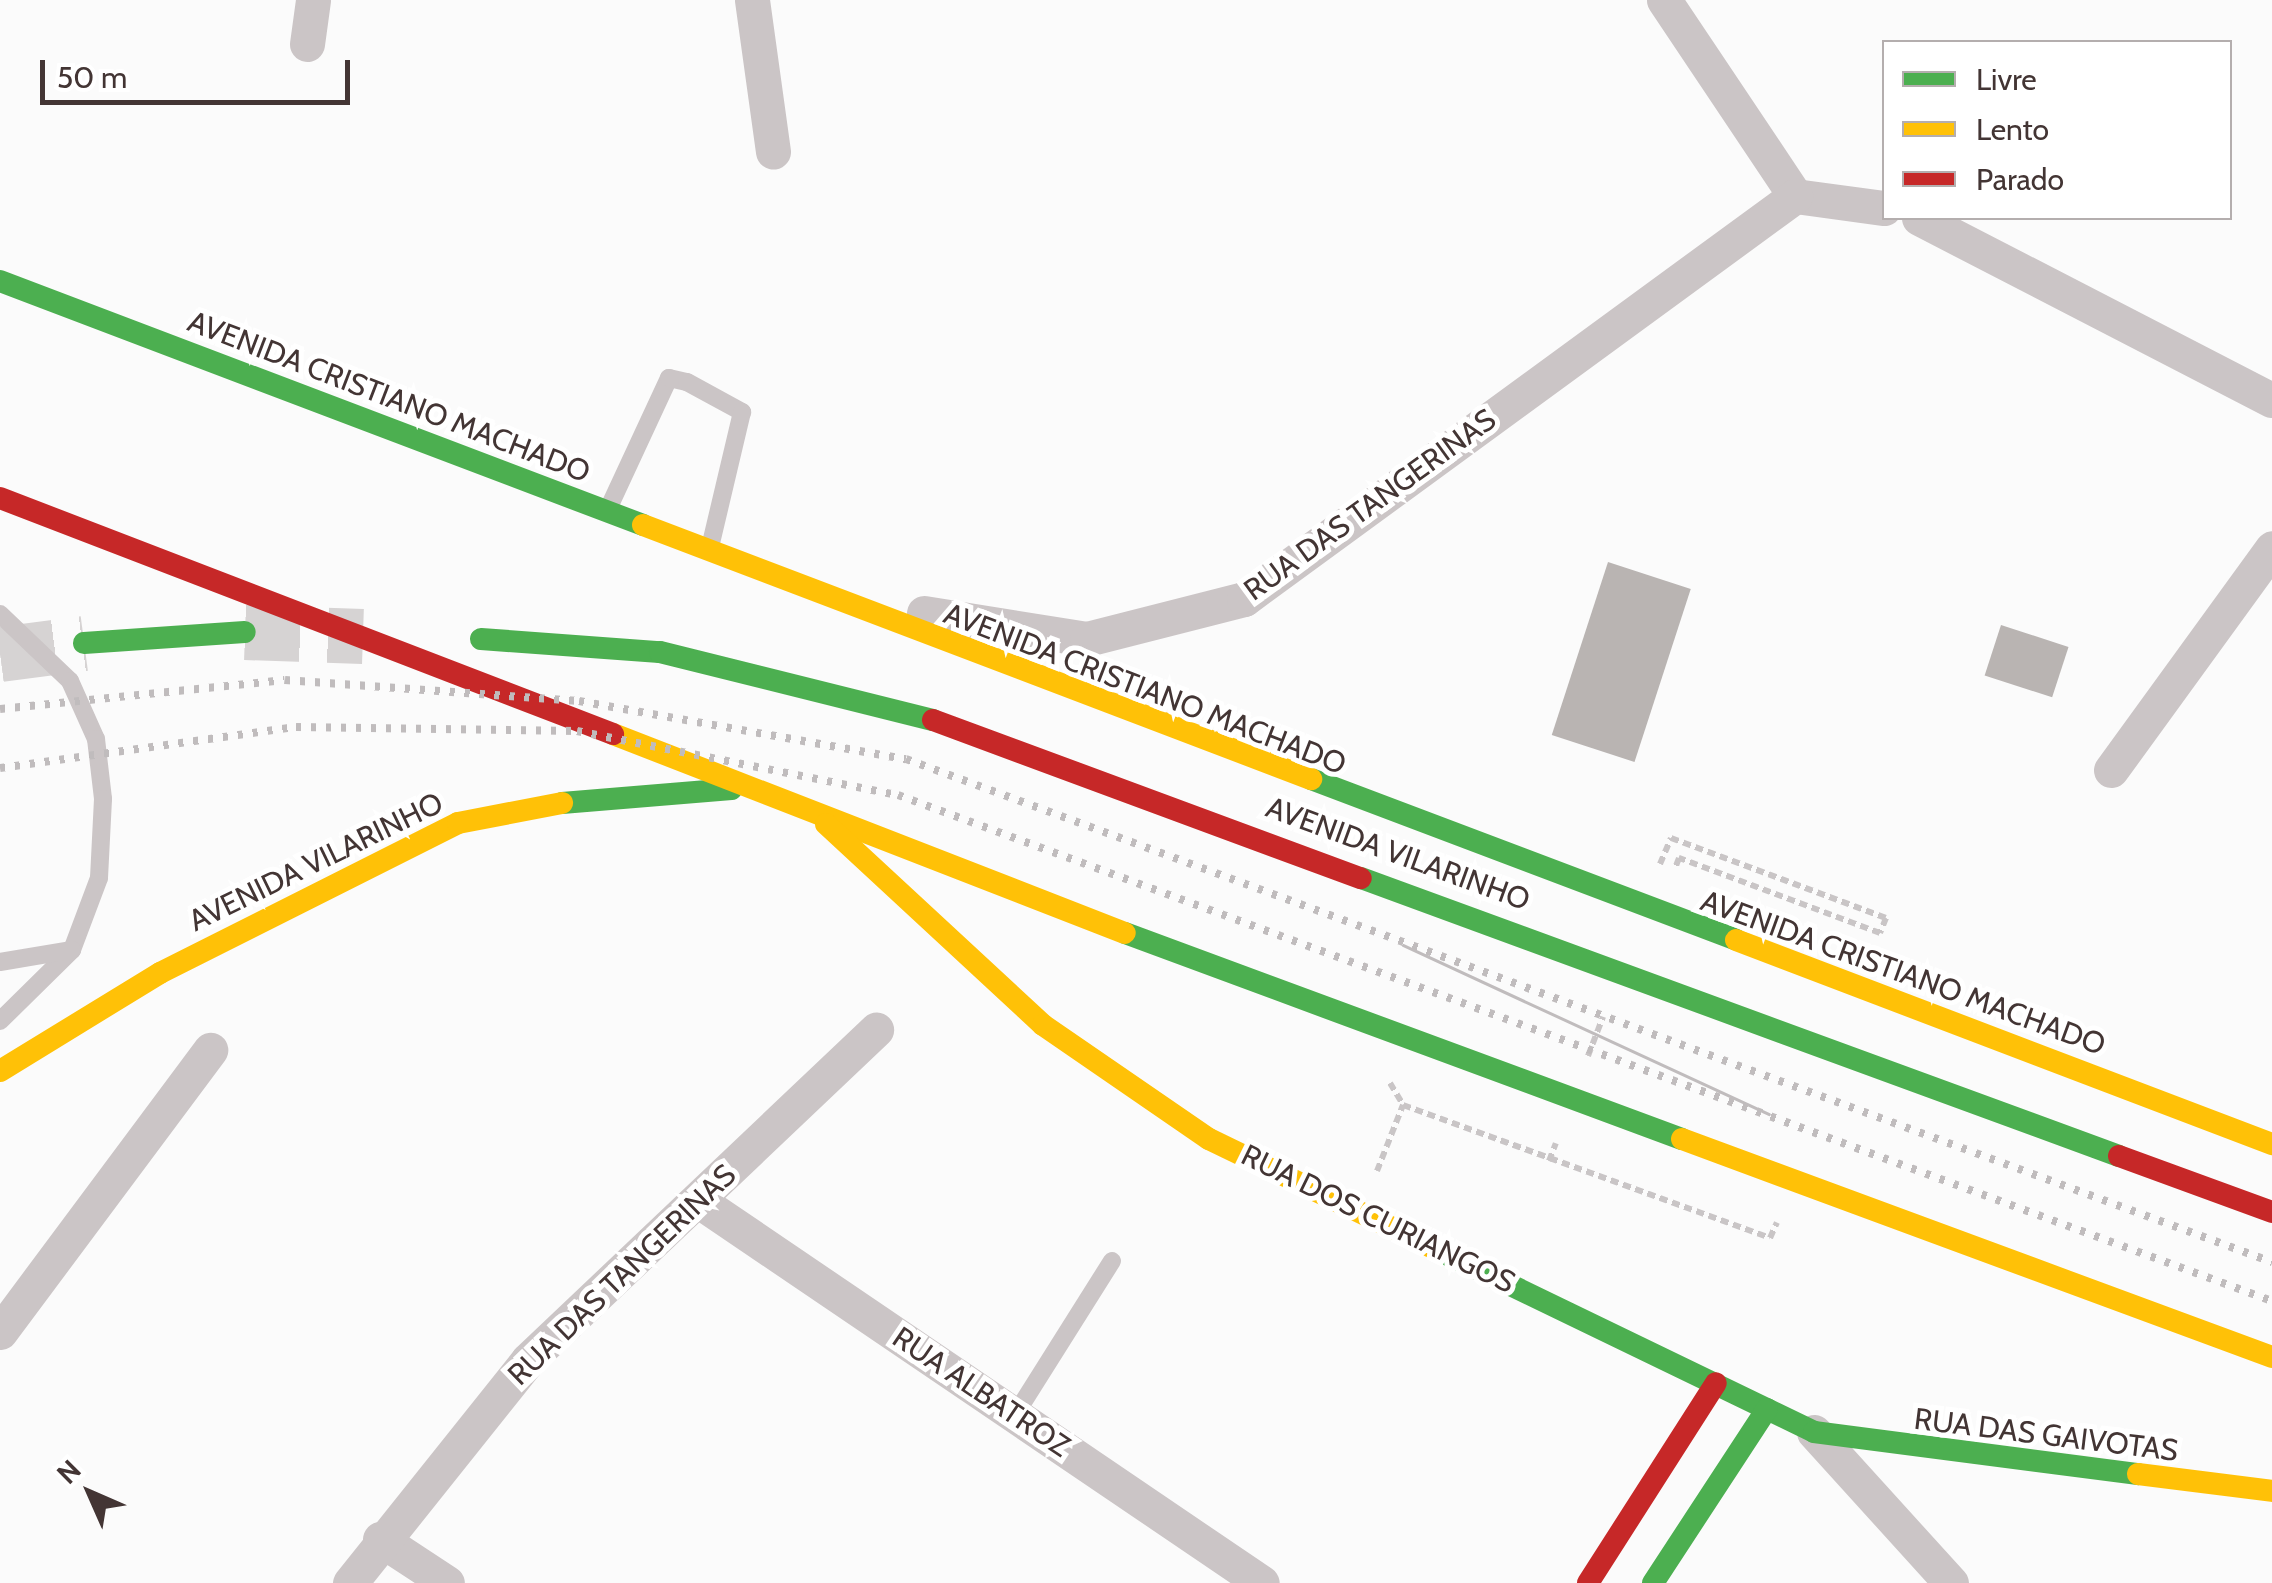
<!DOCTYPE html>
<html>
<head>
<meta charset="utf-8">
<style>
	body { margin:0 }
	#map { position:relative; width:2272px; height:1583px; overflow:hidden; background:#fbfbfb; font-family:Cabin,sans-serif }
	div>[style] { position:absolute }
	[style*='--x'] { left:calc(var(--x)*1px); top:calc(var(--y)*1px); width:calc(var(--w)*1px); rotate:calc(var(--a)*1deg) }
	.building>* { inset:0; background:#b9b4b2; transform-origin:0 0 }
	.highway-tunnel>* { height:55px; margin-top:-27.5px; transform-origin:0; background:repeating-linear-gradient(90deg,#d6d3d3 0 55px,transparent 0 83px) }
	.path>* { height:6px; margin-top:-3px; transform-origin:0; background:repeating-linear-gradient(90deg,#c9c5c6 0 8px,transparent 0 13px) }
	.lane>* { height:18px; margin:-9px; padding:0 9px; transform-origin:9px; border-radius:9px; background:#cbc5c6 }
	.street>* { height:35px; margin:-17.5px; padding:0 17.5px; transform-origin:17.5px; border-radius:17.5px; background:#cbc5c6 }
	.fast>* { height:22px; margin:-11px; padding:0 11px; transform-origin:11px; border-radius:11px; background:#4caf50 }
	.slow>* { height:22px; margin:-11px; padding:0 11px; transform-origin:11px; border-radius:11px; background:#ffc107 }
	.jam>* { height:22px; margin:-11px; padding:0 11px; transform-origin:11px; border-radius:11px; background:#c62828 }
	.tram>* { height:2.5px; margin:-1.25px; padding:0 1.25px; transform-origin:1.25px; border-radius:1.25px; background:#c0bcbd }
	.rail>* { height:8px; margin-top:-4px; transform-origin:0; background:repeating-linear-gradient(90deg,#c0bcbd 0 5px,transparent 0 15px) }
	span { translate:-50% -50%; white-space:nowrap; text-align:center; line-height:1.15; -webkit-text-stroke:10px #fff; paint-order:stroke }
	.street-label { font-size:30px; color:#433534 }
	.legend { position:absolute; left:1882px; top:40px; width:350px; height:180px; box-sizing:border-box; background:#fff; border:2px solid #b4aeae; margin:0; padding:12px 18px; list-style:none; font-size:30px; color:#433534 }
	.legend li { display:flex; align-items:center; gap:20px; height:50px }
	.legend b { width:50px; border:2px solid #b4aeae }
	.north { position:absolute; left:40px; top:1443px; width:100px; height:100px; -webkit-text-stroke:8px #fff; paint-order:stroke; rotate:315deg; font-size:28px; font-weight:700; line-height:40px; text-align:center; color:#433534 }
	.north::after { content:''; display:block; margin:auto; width:35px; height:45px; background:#433534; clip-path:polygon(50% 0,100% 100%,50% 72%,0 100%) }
	.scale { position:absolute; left:40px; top:60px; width:310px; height:45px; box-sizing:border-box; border:5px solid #433534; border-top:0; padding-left:12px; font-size:30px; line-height:35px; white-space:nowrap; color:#433534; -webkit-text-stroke:8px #fff; paint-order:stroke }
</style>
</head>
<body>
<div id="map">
	<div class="building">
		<i style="left:1608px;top:562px;width:87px;height:182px;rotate:18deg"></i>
		<i style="left:2001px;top:625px;width:71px;height:53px;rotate:18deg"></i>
	</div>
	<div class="highway-tunnel">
		<i style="--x:245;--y:632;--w:118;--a:1.9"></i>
		<i style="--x:0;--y:654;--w:85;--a:-7.5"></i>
	</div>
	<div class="path">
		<i style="--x:1660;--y:864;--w:28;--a:-67"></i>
		<i style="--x:1671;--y:838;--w:229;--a:20.4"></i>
		<i style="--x:1886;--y:918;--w:16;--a:112"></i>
		<i style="--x:1880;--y:933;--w:215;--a:-159.5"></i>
		<i style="--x:1679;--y:858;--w:9;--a:111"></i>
		<i style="--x:1588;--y:1056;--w:42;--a:-69"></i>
		<i style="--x:1390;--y:1083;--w:26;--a:59"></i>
		<i style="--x:1549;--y:1161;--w:19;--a:-69"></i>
		<i style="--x:1377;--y:1171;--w:71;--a:-68.5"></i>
		<i style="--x:1403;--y:1105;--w:390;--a:19.9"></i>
		<i style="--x:1770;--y:1238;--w:17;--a:-66"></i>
	</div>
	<div class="lane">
		<i style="--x:610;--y:505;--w:140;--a:-65.1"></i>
		<i style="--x:669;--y:378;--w:18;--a:13"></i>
		<i style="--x:687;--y:382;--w:63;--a:28.6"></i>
		<i style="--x:742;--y:412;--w:139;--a:103.3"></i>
		<i style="--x:0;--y:614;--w:97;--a:43.7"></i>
		<i style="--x:70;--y:681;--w:64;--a:65.9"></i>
		<i style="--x:96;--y:739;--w:60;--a:83.3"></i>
		<i style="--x:103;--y:799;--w:79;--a:92.9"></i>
		<i style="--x:99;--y:878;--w:77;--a:110.6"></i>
		<i style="--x:72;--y:950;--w:101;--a:135.4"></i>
		<i style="--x:0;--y:962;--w:73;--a:-9.5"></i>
		<i style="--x:1015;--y:1415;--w:182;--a:-57.8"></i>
	</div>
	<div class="street">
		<i style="--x:752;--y:0;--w:153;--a:82.1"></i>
		<i style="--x:1664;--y:0;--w:236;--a:56.2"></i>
		<i style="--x:307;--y:44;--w:44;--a:-82.2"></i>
		<i style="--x:1795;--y:196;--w:90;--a:7.7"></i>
		<i style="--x:1919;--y:218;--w:397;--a:27.3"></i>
		<i style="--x:924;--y:613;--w:165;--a:9.1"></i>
		<i style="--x:1087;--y:639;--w:162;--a:-14.3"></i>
		<i style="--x:1244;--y:599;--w:683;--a:-36.18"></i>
		<i style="--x:2111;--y:770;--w:274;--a:-54"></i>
		<i style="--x:699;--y:1201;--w:680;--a:34.16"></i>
		<i style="--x:0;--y:1332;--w:352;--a:-53.3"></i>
		<i style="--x:1814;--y:1432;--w:204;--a:47.8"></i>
		<i style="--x:380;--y:1539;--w:80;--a:33.3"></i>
		<i style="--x:350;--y:1583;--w:285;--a:-51.4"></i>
		<i style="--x:528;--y:1360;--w:480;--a:-43.5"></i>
	</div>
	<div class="fast">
		<i style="--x:0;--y:281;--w:688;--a:20.78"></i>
		<i style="--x:481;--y:639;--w:179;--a:4.2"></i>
		<i style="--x:660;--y:652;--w:281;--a:14"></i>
		<i style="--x:84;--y:643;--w:161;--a:-3.9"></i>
		<i style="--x:1311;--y:779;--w:454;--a:20.7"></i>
		<i style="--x:562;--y:803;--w:170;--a:-4.7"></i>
		<i style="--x:1361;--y:878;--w:807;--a:20.14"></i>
		<i style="--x:1125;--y:933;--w:594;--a:20.3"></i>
		<i style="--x:1440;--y:1251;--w:415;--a:25.8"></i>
		<i style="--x:1814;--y:1432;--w:327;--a:7.4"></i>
		<i style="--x:1653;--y:1583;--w:208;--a:-56.8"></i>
	</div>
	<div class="slow">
		<i style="--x:643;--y:525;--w:715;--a:20.82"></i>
		<i style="--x:613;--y:734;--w:549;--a:21.24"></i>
		<i style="--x:826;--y:824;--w:296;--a:42.8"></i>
		<i style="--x:1043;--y:1025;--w:201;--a:34.5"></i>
		<i style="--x:1209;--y:1139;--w:257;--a:25.9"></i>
		<i style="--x:1736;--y:940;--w:574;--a:20.84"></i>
		<i style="--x:0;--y:1071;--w:188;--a:-31.5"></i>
		<i style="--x:160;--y:973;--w:334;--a:-26.7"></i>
		<i style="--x:458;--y:823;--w:106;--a:-10.9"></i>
		<i style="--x:1682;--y:1139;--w:629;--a:20.28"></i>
		<i style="--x:2138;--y:1474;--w:135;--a:7.2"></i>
	</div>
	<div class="jam">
		<i style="--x:0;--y:498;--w:657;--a:21.06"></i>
		<i style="--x:933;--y:720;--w:456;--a:20.3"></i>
		<i style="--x:2119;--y:1156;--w:163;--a:20.1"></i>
		<i style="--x:1588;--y:1583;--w:237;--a:-57.4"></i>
	</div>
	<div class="tram">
		<i style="--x:1403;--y:945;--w:403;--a:24.8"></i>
	</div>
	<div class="rail">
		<i style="--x:0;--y:709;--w:286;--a:-5.8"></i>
		<i style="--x:285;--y:680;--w:295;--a:4.1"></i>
		<i style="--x:579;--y:701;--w:332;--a:10.1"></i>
		<i style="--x:906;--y:759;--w:1456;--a:20.22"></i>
		<i style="--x:0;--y:768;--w:299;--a:-7.9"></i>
		<i style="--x:296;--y:727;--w:281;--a:0.8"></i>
		<i style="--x:577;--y:731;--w:327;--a:11.3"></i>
		<i style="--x:898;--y:795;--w:1464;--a:20.22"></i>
	</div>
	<div class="street-label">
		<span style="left:389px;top:397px;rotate:21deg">AVENIDA CRISTIANO MACHADO</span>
		<span style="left:1370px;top:505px;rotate:-36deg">RUA DAS TANGERINAS</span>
		<span style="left:1145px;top:689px;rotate:21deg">AVENIDA CRISTIANO MACHADO</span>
		<span style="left:1398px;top:854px;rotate:20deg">AVENIDA VILARINHO</span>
		<span style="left:316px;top:862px;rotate:-26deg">AVENIDA VILARINHO</span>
		<span style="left:1903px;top:973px;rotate:20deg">AVENIDA CRISTIANO MACHADO</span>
		<span style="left:1378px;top:1219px;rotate:26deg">RUA DOS CURIANGOS</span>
		<span style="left:622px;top:1275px;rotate:-44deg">RUA DAS TANGERINAS</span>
		<span style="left:981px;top:1392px;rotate:34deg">RUA ALBATROZ</span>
		<span style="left:2046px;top:1435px;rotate:7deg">RUA DAS GAIVOTAS</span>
	</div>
	<ul class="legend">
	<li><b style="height:12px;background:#4caf50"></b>Livre</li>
	<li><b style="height:12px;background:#ffc107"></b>Lento</li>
	<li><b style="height:12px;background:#c62828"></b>Parado</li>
	</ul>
	<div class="north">N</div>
	<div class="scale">50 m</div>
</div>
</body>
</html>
